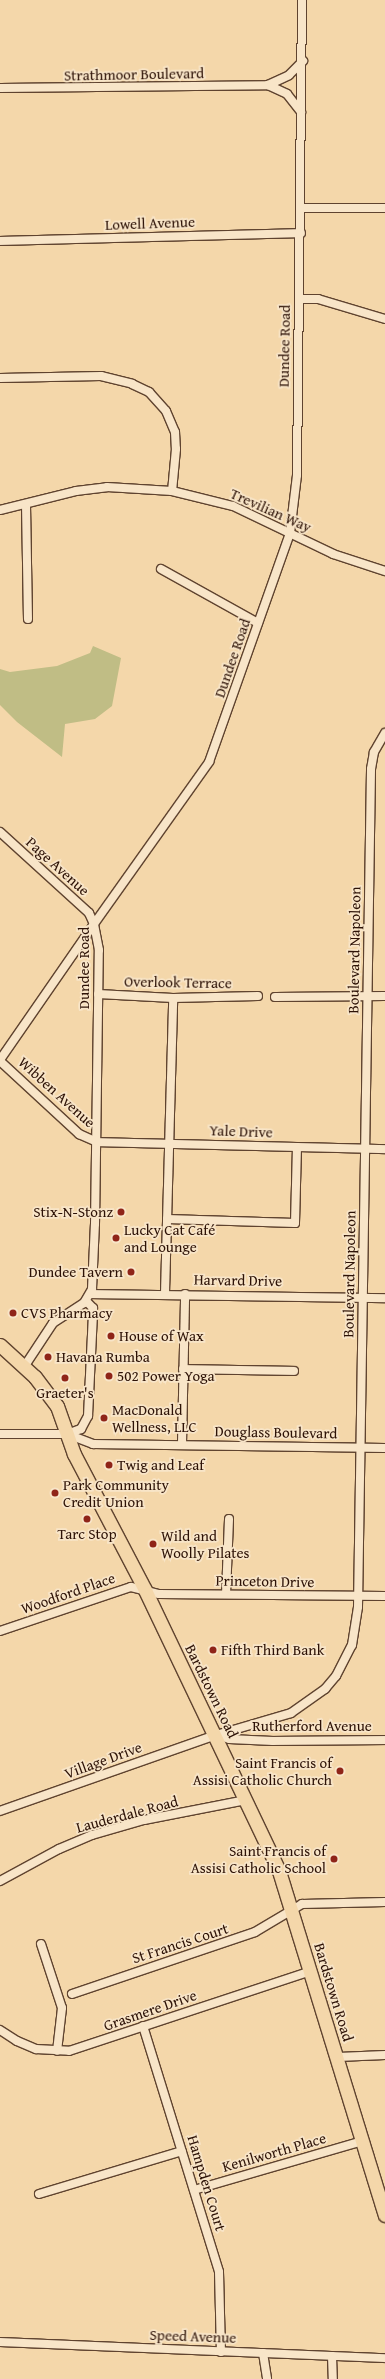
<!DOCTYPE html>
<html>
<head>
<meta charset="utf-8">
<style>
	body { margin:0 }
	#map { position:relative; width:385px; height:2379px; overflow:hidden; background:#f4d7aa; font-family:"Gentium Book Plus",serif }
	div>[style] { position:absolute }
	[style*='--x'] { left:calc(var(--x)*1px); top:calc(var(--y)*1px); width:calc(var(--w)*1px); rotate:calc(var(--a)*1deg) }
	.green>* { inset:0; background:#c0bd85 }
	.roads { filter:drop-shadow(1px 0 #5f432f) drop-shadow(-1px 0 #5f432f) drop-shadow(0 1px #5f432f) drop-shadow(0 -1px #5f432f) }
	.street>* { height:8px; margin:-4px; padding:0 4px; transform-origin:4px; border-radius:4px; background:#f8e5c8 }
	.primary>* { height:13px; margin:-6.5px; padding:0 6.5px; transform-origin:6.5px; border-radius:6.5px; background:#f4d7aa }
	.dots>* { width:11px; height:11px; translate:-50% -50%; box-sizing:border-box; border:2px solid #f8e5c8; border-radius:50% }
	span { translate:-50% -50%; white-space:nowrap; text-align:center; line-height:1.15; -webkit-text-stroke:3.5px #f8e5c8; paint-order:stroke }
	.street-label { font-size:15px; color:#2d1206 }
	.poi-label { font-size:15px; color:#2d1206 }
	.right { translate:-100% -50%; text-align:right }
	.left { translate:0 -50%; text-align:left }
</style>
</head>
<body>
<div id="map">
	<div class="green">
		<i style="clip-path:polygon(93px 646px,121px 658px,112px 706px,95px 719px,65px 724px,62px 757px,17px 722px,0 705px,0 669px,10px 672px,57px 666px,90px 653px)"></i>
	</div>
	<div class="roads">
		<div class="street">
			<i style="--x:268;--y:85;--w:21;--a:25"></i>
			<i style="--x:287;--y:94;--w:23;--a:52"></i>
			<i style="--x:0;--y:88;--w:268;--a:-0.6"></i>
			<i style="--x:268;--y:85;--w:23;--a:-25"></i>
			<i style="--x:289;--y:75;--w:20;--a:-45"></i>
			<i style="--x:302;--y:208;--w:83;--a:0"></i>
			<i style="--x:0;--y:241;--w:301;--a:-1.5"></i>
			<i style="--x:299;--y:299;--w:19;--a:0"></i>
			<i style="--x:318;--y:299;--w:70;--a:16.6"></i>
			<i style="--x:0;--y:378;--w:101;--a:-1.1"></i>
			<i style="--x:101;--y:376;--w:32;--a:14"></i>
			<i style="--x:132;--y:384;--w:19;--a:25"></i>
			<i style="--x:149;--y:392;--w:25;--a:48"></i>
			<i style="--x:166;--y:411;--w:23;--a:67"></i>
			<i style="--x:175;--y:432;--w:17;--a:87"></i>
			<i style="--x:176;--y:449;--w:42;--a:95.4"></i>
			<i style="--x:26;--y:505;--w:114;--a:89"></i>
			<i style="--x:0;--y:510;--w:78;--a:-14"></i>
			<i style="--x:76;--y:491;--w:31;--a:-7"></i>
			<i style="--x:107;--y:487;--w:65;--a:3.5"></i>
			<i style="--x:172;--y:491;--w:63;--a:13.8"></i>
			<i style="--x:233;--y:506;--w:111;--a:25.6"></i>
			<i style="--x:333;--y:554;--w:55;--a:18.1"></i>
			<i style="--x:161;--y:569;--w:111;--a:29.1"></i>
			<i style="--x:0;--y:832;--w:120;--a:42.3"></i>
			<i style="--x:89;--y:913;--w:12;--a:66"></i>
			<i style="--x:94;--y:924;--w:165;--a:124.7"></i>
			<i style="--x:98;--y:994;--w:75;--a:3.1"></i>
			<i style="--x:173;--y:998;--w:85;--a:-1.3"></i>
			<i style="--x:275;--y:997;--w:110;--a:-0.5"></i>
			<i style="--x:0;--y:1061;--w:108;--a:42.7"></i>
			<i style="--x:79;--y:1134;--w:20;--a:24"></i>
			<i style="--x:97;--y:1142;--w:288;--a:1.4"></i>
			<i style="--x:167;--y:1219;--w:128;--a:1.8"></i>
			<i style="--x:295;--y:1223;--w:76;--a:-88.5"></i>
			<i style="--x:165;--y:1293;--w:295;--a:-88.4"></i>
			<i style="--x:91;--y:1294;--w:294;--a:0.8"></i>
			<i style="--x:24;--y:1367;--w:53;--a:-56.6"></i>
			<i style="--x:53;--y:1323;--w:37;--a:-33"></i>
			<i style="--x:84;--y:1303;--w:16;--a:-60"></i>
			<i style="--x:92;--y:1289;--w:65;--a:-87.4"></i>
			<i style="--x:95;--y:1224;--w:274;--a:-89.2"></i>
			<i style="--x:99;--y:950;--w:26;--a:-101"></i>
			<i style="--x:94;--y:924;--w:199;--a:-54.6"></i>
			<i style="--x:209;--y:762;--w:243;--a:-70.5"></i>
			<i style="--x:290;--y:533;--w:58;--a:-83.1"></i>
			<i style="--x:297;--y:475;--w:475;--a:-89.4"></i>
			<i style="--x:183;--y:1369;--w:111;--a:1"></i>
			<i style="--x:0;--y:1434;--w:67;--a:0"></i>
			<i style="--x:67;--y:1434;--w:28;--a:21"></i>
			<i style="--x:93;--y:1444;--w:292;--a:0.8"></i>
			<i style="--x:67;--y:1434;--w:15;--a:-20"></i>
			<i style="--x:81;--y:1429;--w:15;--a:-62"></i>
			<i style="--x:88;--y:1416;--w:101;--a:-87.2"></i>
			<i style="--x:93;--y:1315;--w:7;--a:-90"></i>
			<i style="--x:93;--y:1308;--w:10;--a:-135"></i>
			<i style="--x:182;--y:1443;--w:149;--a:-88.8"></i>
			<i style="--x:226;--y:1594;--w:75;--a:-87.7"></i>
			<i style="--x:0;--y:1631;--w:138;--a:-18.6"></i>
			<i style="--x:131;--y:1587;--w:29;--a:14"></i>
			<i style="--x:159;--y:1594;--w:226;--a:0.5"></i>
			<i style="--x:217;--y:1735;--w:13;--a:18"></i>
			<i style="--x:229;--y:1739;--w:44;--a:2.6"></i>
			<i style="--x:273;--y:1741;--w:112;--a:-0.5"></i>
			<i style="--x:0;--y:1811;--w:229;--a:-19.4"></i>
			<i style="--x:216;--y:1735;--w:78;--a:-16.3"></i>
			<i style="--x:291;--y:1713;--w:42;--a:-35.2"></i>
			<i style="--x:325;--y:1689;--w:17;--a:-50"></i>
			<i style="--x:336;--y:1676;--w:35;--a:-63"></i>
			<i style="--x:352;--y:1645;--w:38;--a:-81"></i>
			<i style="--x:358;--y:1607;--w:838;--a:-89.11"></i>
			<i style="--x:371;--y:769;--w:17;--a:-80"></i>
			<i style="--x:374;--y:752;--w:22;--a:-60"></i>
			<i style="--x:0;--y:1881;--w:67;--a:-28.5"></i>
			<i style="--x:59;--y:1849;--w:36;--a:-23"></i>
			<i style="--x:92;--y:1835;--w:54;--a:-16.1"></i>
			<i style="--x:144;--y:1820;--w:104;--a:-11.1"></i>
			<i style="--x:41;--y:1944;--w:67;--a:71.8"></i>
			<i style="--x:62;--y:2008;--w:43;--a:96.6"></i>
			<i style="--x:72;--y:1994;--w:193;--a:-18.7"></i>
			<i style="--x:255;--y:1932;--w:55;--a:-30.8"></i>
			<i style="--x:302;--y:1904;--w:83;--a:-1.4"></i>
			<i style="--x:143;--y:2026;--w:257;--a:72.8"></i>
			<i style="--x:219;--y:2272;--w:80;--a:88.6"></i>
			<i style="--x:0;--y:2030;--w:20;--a:33"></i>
			<i style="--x:17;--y:2041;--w:21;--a:23"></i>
			<i style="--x:36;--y:2049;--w:33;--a:3"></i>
			<i style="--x:69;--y:2051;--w:255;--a:-18.3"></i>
			<i style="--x:338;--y:2057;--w:47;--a:-2.4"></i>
			<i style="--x:194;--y:2190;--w:176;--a:-16.2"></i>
			<i style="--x:39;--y:2194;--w:149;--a:-16.7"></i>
			<i style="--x:0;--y:2342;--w:385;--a:2.4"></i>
			<i style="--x:263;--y:2353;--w:26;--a:81"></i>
			<i style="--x:332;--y:2356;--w:23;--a:88"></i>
		</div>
		<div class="primary">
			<i style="--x:0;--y:1345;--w:47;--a:42.4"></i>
			<i style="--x:35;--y:1377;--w:36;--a:53"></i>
			<i style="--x:57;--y:1406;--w:51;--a:70.5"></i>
			<i style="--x:74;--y:1454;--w:153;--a:62.4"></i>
			<i style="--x:145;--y:1590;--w:311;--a:64.5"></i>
			<i style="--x:279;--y:1871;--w:360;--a:72.9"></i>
		</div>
	</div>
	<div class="dots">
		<i style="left:121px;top:1212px;background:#8f2418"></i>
		<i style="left:116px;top:1238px;background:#8f2418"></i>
		<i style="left:131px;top:1272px;background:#8f2418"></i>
		<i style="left:13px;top:1313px;background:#8f2418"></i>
		<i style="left:111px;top:1336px;background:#8f2418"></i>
		<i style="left:48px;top:1357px;background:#8f2418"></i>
		<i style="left:109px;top:1376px;background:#8f2418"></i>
		<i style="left:65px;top:1378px;background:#8f2418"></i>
		<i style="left:104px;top:1418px;background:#8f2418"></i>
		<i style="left:109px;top:1465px;background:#8f2418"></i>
		<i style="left:55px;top:1493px;background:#8f2418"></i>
		<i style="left:87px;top:1519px;background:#8f2418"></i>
		<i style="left:153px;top:1544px;background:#8f2418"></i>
		<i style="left:213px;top:1650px;background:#8f2418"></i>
		<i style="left:340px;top:1771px;background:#8f2418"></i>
		<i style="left:334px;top:1859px;background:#8f2418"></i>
	</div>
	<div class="street-label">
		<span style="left:134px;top:74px;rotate:-1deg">Strathmoor Boulevard</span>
		<span style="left:150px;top:223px;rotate:-2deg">Lowell Avenue</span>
		<span style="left:284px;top:346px;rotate:-89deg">Dundee Road</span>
		<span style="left:271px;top:510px;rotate:24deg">Trevilian Way</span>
		<span style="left:232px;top:658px;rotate:-71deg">Dundee Road</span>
		<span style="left:58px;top:866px;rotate:42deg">Page Avenue</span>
		<span style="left:354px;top:950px;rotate:-89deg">Boulevard Napoleon</span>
		<span style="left:84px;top:968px;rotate:-90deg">Dundee Road</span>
		<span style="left:178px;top:982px;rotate:1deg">Overlook Terrace</span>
		<span style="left:57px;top:1092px;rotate:42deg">Wibben Avenue</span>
		<span style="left:241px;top:1131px;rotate:2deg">Yale Drive</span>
		<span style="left:349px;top:1274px;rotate:-89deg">Boulevard Napoleon</span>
		<span style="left:238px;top:1280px;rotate:1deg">Harvard Drive</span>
		<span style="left:276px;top:1432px;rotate:1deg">Douglass Boulevard</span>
		<span style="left:265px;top:1581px;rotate:1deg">Princeton Drive</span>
		<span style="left:68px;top:1593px;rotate:-19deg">Woodford Place</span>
		<span style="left:212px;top:1691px;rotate:64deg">Bardstown Road</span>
		<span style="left:312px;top:1726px">Rutherford Avenue</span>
		<span style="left:103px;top:1760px;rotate:-20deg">Village Drive</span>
		<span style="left:127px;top:1814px;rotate:-15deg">Lauderdale Road</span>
		<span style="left:180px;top:1943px;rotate:-18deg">St Francis Court</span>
		<span style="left:334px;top:1992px;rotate:73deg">Bardstown Road</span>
		<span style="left:150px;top:2010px;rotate:-19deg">Grasmere Drive</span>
		<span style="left:274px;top:2152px;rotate:-16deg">Kenilworth Place</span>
		<span style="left:207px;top:2183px;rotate:73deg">Hampden Court</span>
		<span style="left:193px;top:2336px;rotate:2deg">Speed Avenue</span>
	</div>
	<div class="poi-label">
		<span class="right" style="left:113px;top:1212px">Stix-N-Stonz</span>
		<span class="left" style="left:124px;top:1238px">Lucky Cat Café<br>and Lounge</span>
		<span class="right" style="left:123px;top:1272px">Dundee Tavern</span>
		<span class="left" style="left:21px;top:1313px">CVS Pharmacy</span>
		<span class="left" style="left:119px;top:1336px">House of Wax</span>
		<span class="left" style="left:56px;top:1357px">Havana Rumba</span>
		<span class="left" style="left:117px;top:1376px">502 Power Yoga</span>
		<span style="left:65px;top:1393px">Graeter's</span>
		<span class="left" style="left:112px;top:1418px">MacDonald<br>Wellness, LLC</span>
		<span class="left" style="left:117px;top:1465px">Twig and Leaf</span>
		<span class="left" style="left:63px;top:1493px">Park Community<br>Credit Union</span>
		<span style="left:87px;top:1534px">Tarc Stop</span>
		<span class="left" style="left:161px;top:1544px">Wild and<br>Woolly Pilates</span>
		<span class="left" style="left:221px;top:1650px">Fifth Third Bank</span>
		<span class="right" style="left:332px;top:1771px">Saint Francis of<br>Assisi Catholic Church</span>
		<span class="right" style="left:326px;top:1859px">Saint Francis of<br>Assisi Catholic School</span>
	</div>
</div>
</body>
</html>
